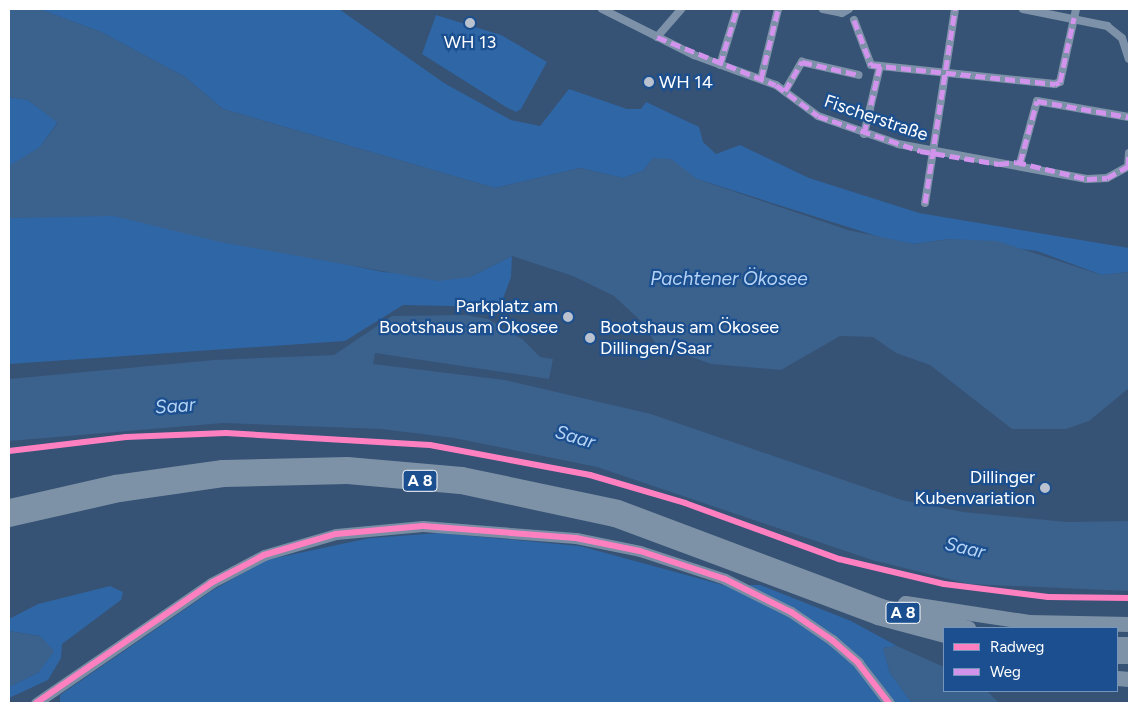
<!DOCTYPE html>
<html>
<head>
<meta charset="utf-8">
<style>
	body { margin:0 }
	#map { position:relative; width:1138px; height:712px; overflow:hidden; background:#365274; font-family:Figtree,sans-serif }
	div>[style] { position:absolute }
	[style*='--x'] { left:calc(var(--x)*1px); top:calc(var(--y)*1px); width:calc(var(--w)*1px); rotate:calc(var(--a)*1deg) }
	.green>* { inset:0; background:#2f66a5 }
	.water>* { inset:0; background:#3b618d }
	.street>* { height:8px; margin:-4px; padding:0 4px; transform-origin:4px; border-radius:4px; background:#7d92a8 }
	.secondary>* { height:11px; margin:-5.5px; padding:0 5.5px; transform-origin:5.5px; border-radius:5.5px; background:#798da4 }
	.highway>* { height:15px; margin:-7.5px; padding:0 7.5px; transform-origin:7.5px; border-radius:7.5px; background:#7e92a7 }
	.quiet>* { height:5px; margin-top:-2.5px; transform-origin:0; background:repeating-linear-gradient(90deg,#d193ec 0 10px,transparent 0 15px) }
	.cycleway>* { height:6px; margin:-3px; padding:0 3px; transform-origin:3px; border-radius:3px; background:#ff80c0 }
	.dots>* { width:14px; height:14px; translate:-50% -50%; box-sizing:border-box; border:2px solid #1b4f8f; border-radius:50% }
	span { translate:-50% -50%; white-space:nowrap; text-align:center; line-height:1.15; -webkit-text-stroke:4.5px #1b4f8f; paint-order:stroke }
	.shield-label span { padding:1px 4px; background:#1b4f8f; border:1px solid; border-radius:4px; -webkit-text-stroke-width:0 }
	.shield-label { font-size:16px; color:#fff; font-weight:700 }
	.poi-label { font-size:18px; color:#fff }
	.left { translate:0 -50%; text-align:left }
	.right { translate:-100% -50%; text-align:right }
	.street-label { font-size:18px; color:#fff }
	.water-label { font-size:19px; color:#b5d3f5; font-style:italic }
	.frame { position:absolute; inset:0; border:10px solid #fff; pointer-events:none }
	.legend { position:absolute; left:943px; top:627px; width:175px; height:65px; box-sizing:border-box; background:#1b4f8f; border:1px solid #7695bc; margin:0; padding:6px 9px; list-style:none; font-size:15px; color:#fff }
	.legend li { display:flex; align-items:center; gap:10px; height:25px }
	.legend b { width:25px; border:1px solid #7695bc }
</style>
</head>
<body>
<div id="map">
	<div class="green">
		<i style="clip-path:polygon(39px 9px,339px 9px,444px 83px,511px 120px,540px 126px,569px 89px,627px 109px,641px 109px,646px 102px,699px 127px,703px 142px,716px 154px,740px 145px,809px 178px,919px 213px,1129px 248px,1129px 272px,1102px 275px,1037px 251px,949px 239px,914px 244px,889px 240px,697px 179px,653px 158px,643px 171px,623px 178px,580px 168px,495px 188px,223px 109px,185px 77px,101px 32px)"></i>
		<i style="clip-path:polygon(436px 15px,501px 35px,547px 62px,521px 109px,516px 112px,506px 107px,422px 54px)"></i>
		<i style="clip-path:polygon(9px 97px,28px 100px,58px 122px,40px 147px,16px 166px,9px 166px)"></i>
		<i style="clip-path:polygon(68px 215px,114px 216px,383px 272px,470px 277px,512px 256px,511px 277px,500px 307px,403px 305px,345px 341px,9px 364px,9px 218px)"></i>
		<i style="clip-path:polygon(439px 533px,580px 546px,723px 585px,760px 585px,851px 621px,897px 646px,883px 648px,890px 673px,912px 703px,60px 703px,60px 695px,213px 590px,266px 560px,370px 538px)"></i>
		<i style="clip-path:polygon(110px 586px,123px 592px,121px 600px,62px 644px,61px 658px,48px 680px,9px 698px,9px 687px,39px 672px,40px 636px,9px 631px,9px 619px,38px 604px)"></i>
	</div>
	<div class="water">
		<i style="clip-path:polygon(9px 9px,39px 9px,101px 32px,185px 77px,223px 109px,495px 188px,580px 168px,623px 178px,643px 171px,653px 158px,671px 159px,697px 179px,848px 230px,914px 244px,949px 239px,997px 241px,1102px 275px,1129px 272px,1129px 388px,1089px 421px,1066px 429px,1012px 429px,930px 365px,896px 353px,873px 337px,840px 336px,781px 370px,711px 364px,656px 344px,642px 322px,614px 296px,573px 276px,512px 256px,470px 277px,438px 281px,220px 242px,114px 216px,9px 218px,9px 166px,40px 147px,58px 123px,28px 100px,9px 97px)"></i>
		<i style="clip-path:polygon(466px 315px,488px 319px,522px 339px,540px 357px,553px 359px,549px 379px,375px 353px,373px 364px,505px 380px,651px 414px,902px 500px,963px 512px,1067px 522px,1129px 521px,1129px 591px,969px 584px,872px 560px,597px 467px,454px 438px,381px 429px,223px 423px,9px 441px,9px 379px,214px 360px,334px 355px,392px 316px)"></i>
		<i style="clip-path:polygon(9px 631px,40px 636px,54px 651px,39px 672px,9px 687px)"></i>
		<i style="clip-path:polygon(897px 646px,944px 667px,944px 691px,987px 691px,999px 703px,912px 703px,890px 673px,883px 648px)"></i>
	</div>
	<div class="street">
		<i style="--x:602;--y:9;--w:103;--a:26.6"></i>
		<i style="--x:694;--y:55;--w:87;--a:20.1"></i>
		<i style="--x:776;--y:85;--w:52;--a:36.4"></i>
		<i style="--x:818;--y:116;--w:85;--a:19.3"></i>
		<i style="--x:898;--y:144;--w:192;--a:10.5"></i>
		<i style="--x:1087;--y:179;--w:20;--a:-3"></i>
		<i style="--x:1107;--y:178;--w:25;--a:-29"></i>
		<i style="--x:823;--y:9;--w:19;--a:12"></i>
		<i style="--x:842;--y:13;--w:8;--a:-30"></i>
		<i style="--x:1023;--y:9;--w:86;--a:11.4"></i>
		<i style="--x:1107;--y:26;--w:19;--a:39"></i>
		<i style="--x:1122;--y:38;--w:22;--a:72"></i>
		<i style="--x:854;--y:20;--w:48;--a:69.3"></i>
		<i style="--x:871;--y:65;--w:185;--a:5.9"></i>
		<i style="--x:1055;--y:84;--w:5;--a:-22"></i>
		<i style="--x:1060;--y:82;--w:75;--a:-77.6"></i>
		<i style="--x:657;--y:37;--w:37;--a:-49"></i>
		<i style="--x:720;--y:65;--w:59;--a:-73.1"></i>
		<i style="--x:761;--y:79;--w:72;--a:-76.3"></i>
		<i style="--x:785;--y:91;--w:34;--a:-60"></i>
		<i style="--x:802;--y:62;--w:58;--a:12.8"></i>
		<i style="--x:864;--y:134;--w:70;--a:-76.8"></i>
		<i style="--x:1020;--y:163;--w:64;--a:-74.7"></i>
		<i style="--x:1037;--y:101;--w:93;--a:9.9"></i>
		<i style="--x:1128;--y:167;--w:14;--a:-86"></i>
		<i style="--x:925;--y:203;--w:196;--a:-81.2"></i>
	</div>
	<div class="secondary">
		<i style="--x:36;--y:703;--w:212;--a:-34.4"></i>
		<i style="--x:211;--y:583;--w:60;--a:-27.8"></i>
		<i style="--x:264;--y:555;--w:75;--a:-16.3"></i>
		<i style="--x:336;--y:534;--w:87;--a:-5.3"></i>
		<i style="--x:423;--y:526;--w:153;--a:4.5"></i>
		<i style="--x:576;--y:538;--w:65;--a:11.5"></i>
		<i style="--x:640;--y:551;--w:89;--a:18.2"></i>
		<i style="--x:725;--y:579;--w:74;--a:26.6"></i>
		<i style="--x:791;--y:612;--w:50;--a:34.3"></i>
		<i style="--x:832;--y:640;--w:35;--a:41"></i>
		<i style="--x:858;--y:663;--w:51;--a:52.2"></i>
	</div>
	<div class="highway">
		<i style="--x:9;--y:506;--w:109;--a:-12.8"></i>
		<i style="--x:115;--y:482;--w:108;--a:-8"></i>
		<i style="--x:222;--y:467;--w:125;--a:-1.4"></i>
		<i style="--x:347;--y:464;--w:115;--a:5"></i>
		<i style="--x:462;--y:474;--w:159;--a:11.9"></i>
		<i style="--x:618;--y:507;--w:281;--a:20.6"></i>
		<i style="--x:881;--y:606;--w:90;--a:14.2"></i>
		<i style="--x:9;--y:519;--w:113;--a:-12.8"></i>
		<i style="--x:119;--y:494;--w:105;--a:-8.2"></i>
		<i style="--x:223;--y:479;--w:124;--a:-1.4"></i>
		<i style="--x:347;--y:476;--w:113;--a:5.1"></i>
		<i style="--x:460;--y:486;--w:157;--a:12.1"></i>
		<i style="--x:614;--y:519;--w:281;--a:20.4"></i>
		<i style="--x:877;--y:617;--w:69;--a:15"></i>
		<i style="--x:905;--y:603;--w:125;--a:8.7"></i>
		<i style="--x:1029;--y:622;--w:100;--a:1.1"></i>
		<i style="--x:1117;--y:644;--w:12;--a:0"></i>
		<i style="--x:1117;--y:656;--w:12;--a:0"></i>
		<i style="--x:1117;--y:678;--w:12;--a:5"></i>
	</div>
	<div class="quiet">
		<i style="--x:854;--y:20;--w:48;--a:69.3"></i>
		<i style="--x:871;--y:65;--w:185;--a:5.9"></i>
		<i style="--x:1055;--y:84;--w:5;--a:-22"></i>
		<i style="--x:1060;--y:82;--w:66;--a:-77.7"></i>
		<i style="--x:657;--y:37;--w:128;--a:22"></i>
		<i style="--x:776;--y:85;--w:52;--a:36.4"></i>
		<i style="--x:818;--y:116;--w:108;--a:18.9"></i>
		<i style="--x:920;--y:151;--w:80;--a:9.3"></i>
		<i style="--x:999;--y:164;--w:17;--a:-7"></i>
		<i style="--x:1016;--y:162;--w:73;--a:13.5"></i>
		<i style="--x:1087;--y:179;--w:20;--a:-3"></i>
		<i style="--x:1107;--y:178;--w:25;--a:-29"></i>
		<i style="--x:720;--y:65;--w:59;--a:-73.1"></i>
		<i style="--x:761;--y:79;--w:72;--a:-76.3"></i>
		<i style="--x:785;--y:91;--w:34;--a:-60"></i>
		<i style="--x:802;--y:62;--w:58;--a:12.8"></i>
		<i style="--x:864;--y:134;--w:70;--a:-76.8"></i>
		<i style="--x:1020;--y:163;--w:64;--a:-74.7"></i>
		<i style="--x:1037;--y:101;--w:93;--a:9.9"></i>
		<i style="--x:1128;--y:167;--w:14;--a:-86"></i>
		<i style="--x:925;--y:203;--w:196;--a:-81.2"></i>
	</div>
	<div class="cycleway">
		<i style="--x:9;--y:451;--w:118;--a:-6.8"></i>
		<i style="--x:126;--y:437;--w:100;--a:-2.3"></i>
		<i style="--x:226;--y:433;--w:204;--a:3.4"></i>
		<i style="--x:430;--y:445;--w:163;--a:10.6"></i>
		<i style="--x:590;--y:475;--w:99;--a:16.4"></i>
		<i style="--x:685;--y:503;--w:164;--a:20"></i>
		<i style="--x:839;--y:559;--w:108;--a:13.4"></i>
		<i style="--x:944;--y:584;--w:105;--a:7.1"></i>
		<i style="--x:1048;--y:597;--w:81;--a:0.7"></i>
		<i style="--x:36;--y:703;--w:212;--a:-34.4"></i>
		<i style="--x:211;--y:583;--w:60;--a:-27.8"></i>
		<i style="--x:264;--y:555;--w:75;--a:-16.3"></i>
		<i style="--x:336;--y:534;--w:87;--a:-5.3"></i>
		<i style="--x:423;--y:526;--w:153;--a:4.5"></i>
		<i style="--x:576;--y:538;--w:65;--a:11.5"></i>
		<i style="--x:640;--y:551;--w:89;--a:18.2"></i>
		<i style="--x:725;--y:579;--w:74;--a:26.6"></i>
		<i style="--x:791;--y:612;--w:50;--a:34.3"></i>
		<i style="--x:832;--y:640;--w:35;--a:41"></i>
		<i style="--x:858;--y:663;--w:51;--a:52.2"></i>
	</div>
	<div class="dots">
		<i style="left:470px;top:23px;background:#b9c2ce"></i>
		<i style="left:649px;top:82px;background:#b9c2ce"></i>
		<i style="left:568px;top:317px;background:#b9c2ce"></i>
		<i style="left:590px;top:338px;background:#b9c2ce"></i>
		<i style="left:1045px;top:488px;background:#b9c2ce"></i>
	</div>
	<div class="shield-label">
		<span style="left:420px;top:481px">A 8</span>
		<span style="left:903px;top:613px">A 8</span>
	</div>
	<div class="poi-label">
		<span style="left:470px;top:42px">WH 13</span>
		<span class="left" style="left:659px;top:82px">WH 14</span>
		<span class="right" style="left:558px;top:317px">Parkplatz am<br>Bootshaus am Ökosee</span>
		<span class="left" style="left:600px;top:338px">Bootshaus am Ökosee<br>Dillingen/Saar</span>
		<span class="right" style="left:1035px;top:488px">Dillinger<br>Kubenvariation</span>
	</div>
	<div class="street-label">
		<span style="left:876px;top:118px;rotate:19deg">Fischerstraße</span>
	</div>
	<div class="water-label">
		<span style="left:729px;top:279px">Pachtener Ökosee</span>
		<span style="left:175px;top:406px;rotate:-4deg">Saar</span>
		<span style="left:575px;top:437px;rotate:17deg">Saar</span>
		<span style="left:965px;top:548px;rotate:13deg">Saar</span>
	</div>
	<div class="frame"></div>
	<ul class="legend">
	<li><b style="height:6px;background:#ff80c0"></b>Radweg</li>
	<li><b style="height:6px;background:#d193ec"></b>Weg</li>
	</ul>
</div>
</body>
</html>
